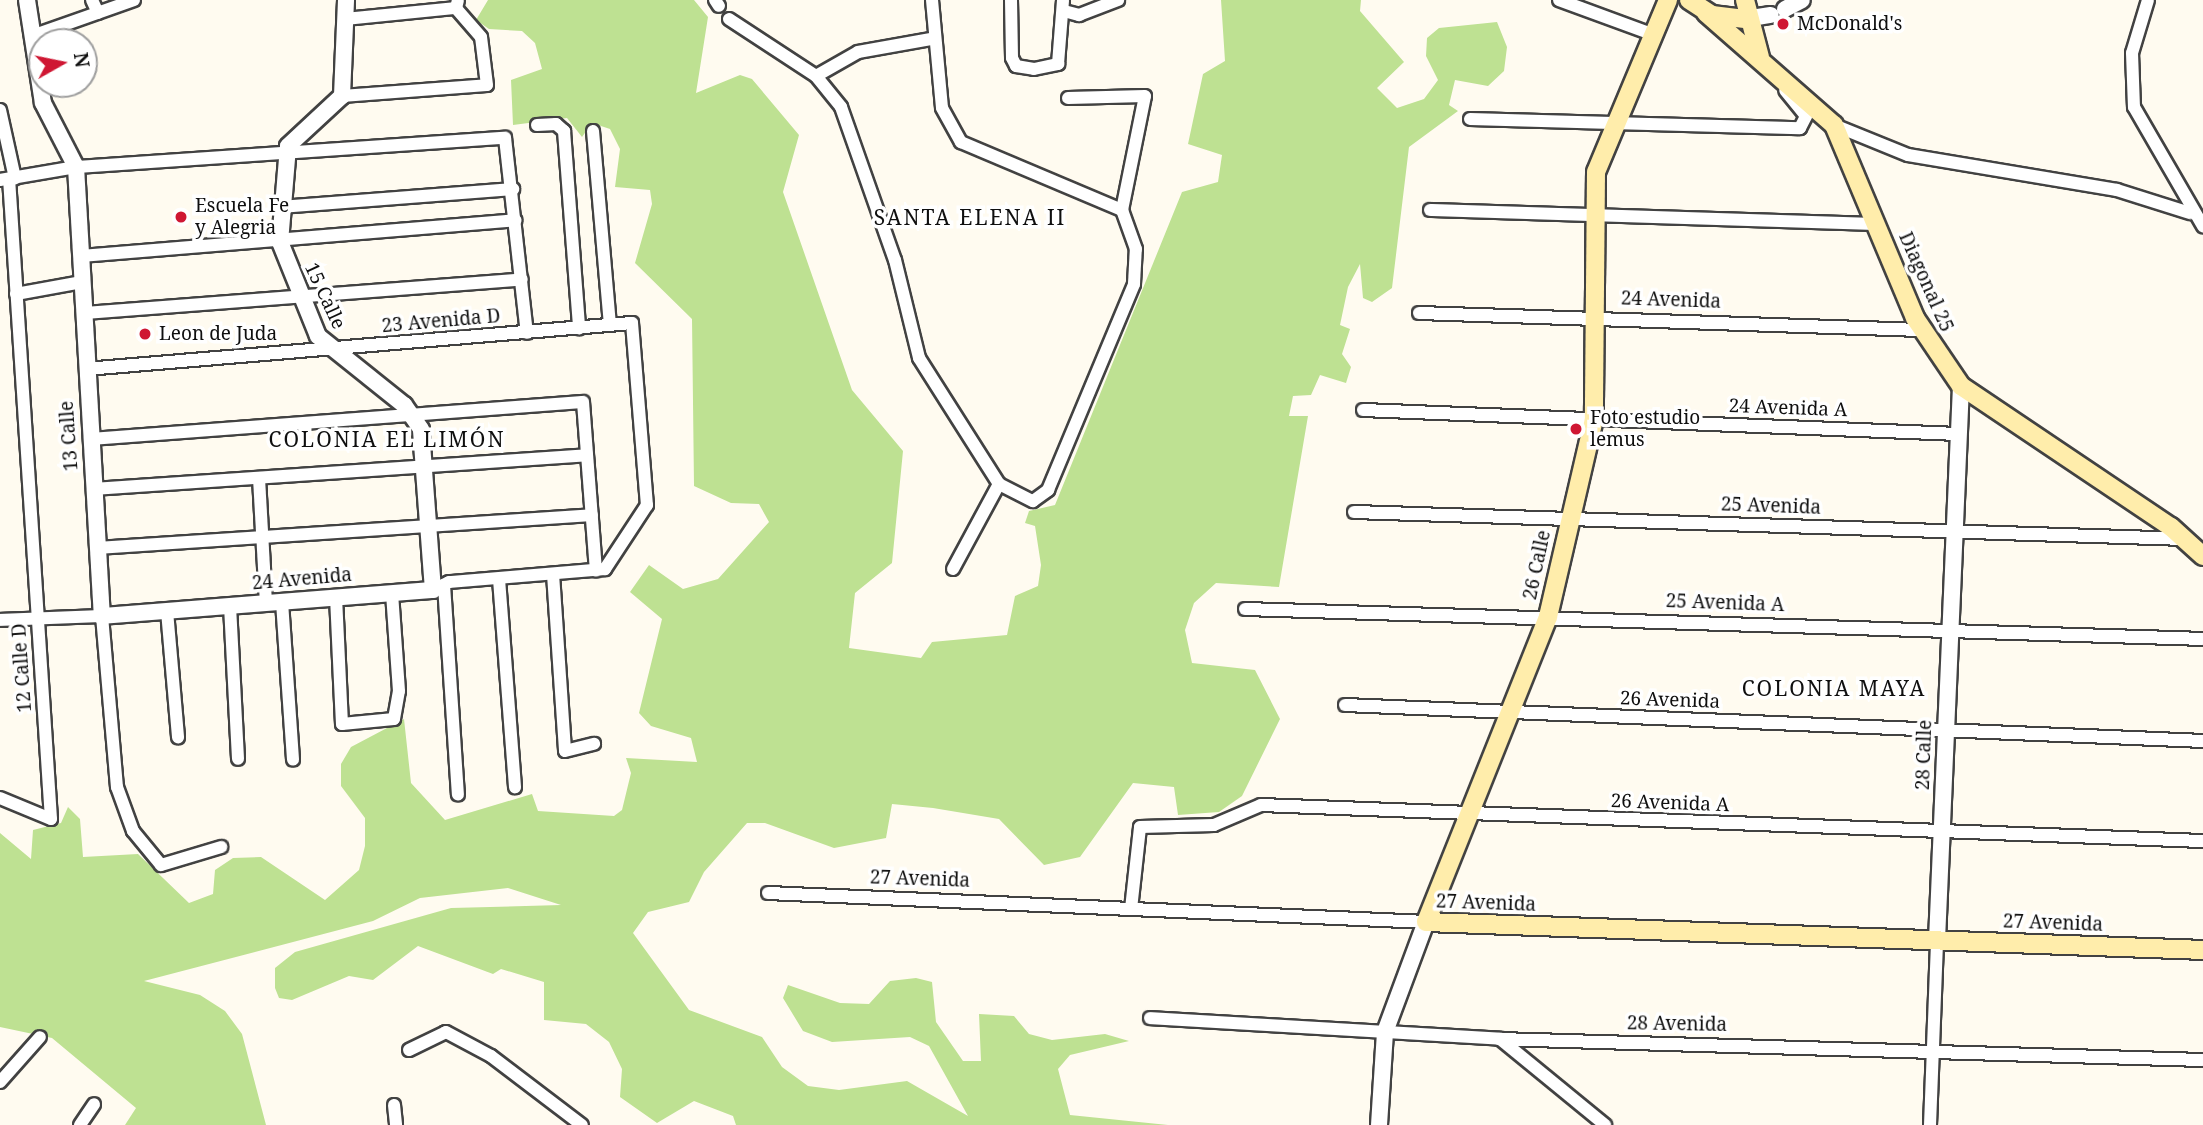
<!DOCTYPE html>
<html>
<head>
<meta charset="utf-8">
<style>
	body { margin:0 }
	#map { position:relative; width:2203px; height:1125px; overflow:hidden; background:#fffbf0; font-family:"Noto Serif",serif }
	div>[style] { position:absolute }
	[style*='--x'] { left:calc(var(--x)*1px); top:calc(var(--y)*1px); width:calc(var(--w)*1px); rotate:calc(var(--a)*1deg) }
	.forest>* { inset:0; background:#bee192 }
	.roads { filter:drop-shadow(2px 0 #424242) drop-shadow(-2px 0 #424242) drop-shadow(0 2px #424242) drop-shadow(0 -2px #424242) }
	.minor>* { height:12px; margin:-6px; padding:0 6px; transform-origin:6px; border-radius:6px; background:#fff }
	.tertiary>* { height:16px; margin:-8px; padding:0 8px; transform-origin:8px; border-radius:8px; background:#fff }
	.secondary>* { height:18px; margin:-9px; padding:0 9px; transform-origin:9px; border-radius:9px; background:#ffedab }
	.dots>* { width:19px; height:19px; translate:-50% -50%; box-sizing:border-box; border:4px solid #fff; border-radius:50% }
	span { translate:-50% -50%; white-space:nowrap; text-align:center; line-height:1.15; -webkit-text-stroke:7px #fff; paint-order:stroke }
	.poi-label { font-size:19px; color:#0f0f0f }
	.left { translate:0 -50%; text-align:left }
	.street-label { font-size:19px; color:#0f0f0f }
	.neighbourhood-label { font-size:21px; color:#0f0f0f; letter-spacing:2px }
	.north { position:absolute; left:28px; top:28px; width:70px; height:70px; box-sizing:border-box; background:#fff; border:2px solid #9f9f9f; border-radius:50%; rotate:81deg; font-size:19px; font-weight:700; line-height:28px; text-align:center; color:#0f0f0f }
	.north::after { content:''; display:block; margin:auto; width:24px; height:32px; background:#cf1733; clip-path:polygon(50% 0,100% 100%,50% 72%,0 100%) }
</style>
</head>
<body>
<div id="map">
	<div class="forest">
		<i style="clip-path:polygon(488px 0,694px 0,708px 17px,696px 93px,740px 75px,752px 79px,799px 135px,783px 192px,852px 390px,903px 451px,892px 563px,855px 593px,849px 648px,921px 658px,932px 642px,1007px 635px,1015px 596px,1038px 586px,1041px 565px,1035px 526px,1025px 523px,1029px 511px,1055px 505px,1182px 192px,1218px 182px,1222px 155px,1188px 144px,1203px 74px,1225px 61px,1221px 0,1361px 0,1360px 11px,1404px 62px,1377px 88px,1397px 108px,1424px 99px,1438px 80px,1426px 56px,1427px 38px,1439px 28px,1497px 22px,1507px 47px,1504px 71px,1488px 86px,1455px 80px,1449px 105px,1458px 111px,1409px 147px,1392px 288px,1372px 302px,1363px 298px,1360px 264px,1348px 287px,1340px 325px,1350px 329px,1342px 354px,1351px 367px,1346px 383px,1320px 375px,1311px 395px,1293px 396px,1289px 416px,1308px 416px,1279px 587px,1216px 583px,1194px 603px,1185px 630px,1192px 663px,1255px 670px,1280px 719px,1242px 796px,1219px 812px,1178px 815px,1174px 787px,1133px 783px,1080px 857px,1044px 865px,999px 819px,933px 808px,892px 804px,886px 838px,834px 848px,765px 823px,747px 823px,704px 872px,689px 902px,648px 912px,633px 933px,689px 1010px,762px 1037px,782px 1067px,808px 1086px,839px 1090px,907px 1081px,968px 1116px,929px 1046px,910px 1037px,832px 1042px,803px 1031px,783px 998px,788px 985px,840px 1003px,869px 1004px,890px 981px,916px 978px,932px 982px,936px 1022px,963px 1061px,981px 1061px,979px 1014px,1014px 1016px,1029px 1034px,1052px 1040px,1105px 1034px,1129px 1041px,1070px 1055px,1058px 1069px,1070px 1115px,1168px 1125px,736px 1125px,733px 1116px,694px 1101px,657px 1123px,620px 1097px,622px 1069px,609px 1042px,586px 1024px,544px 1020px,544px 982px,501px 969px,493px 974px,418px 946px,373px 980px,349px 976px,292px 1000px,279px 998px,275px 988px,275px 968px,295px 952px,451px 908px,561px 905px,508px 888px,420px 898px,373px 921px,144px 981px,200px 995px,225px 1011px,242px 1034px,266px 1125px,125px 1125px,136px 1108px,52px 1038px,0 1027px,0 833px,31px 859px,33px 830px,61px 823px,68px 807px,80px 819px,83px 857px,138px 854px,189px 903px,213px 894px,215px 870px,233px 858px,261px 857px,325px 900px,359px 870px,365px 846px,365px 818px,341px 786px,341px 764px,351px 747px,404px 719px,411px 783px,445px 820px,532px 794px,538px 811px,614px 816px,622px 810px,631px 773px,626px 758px,697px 762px,691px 738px,651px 726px,639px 713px,662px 619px,630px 592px,649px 565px,683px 589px,718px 579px,769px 522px,759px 504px,731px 503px,694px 486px,692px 319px,635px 263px,652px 204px,650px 190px,615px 187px,620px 149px,610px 129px,592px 123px,582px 137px,567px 118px,513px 125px,511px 80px,542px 69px,535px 43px,522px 31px,489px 29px,476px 20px)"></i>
	</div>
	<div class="roads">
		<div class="minor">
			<i style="--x:92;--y:0;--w:14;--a:65"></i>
			<i style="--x:715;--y:0;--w:7;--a:56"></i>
			<i style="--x:932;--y:0;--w:108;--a:84.7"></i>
			<i style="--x:942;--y:108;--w:39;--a:61"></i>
			<i style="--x:961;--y:142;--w:175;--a:22.9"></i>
			<i style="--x:1011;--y:0;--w:58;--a:89"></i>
			<i style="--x:1012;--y:58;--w:9;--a:63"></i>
			<i style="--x:1016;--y:66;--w:18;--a:9"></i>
			<i style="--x:1034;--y:69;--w:25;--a:-12"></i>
			<i style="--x:1058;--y:64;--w:64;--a:-85.5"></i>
			<i style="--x:1559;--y:0;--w:99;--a:20.1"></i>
			<i style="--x:2148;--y:0;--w:55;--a:106.8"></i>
			<i style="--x:2132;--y:53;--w:54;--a:87.9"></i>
			<i style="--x:2134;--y:107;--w:138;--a:59.9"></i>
			<i style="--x:1064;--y:11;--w:16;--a:15"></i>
			<i style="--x:1079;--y:15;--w:42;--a:-21"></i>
			<i style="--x:345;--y:19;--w:112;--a:-5.7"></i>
			<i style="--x:729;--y:19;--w:104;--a:33.2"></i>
			<i style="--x:816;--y:76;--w:40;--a:51"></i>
			<i style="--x:841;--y:107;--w:162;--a:70.6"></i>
			<i style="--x:895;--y:260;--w:101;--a:76.2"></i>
			<i style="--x:919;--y:358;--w:149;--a:57.6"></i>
			<i style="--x:999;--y:484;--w:38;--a:27"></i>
			<i style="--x:1033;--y:501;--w:19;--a:-36"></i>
			<i style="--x:1048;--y:490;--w:223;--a:-67.3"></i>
			<i style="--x:1134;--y:284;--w:35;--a:-87"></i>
			<i style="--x:1136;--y:249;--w:41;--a:-109.7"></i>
			<i style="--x:1122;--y:210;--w:116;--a:-78.6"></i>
			<i style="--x:1145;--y:96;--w:77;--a:178.5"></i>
			<i style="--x:32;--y:36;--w:108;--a:-19.4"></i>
			<i style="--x:816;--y:76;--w:48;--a:-29.7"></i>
			<i style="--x:858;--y:52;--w:74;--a:-10.1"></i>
			<i style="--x:342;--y:96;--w:145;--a:-4.3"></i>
			<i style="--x:487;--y:85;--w:48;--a:-97.1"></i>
			<i style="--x:481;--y:37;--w:38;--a:-131"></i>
			<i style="--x:456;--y:8;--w:8;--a:-76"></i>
			<i style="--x:0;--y:110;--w:70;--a:77.6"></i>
			<i style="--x:1470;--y:119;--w:330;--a:1.6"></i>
			<i style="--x:1800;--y:128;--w:13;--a:-63"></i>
			<i style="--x:1806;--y:116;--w:33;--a:-129"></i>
			<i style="--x:537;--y:125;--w:19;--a:-3"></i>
			<i style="--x:556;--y:124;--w:11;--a:41"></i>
			<i style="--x:564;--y:131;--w:198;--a:85.6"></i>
			<i style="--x:1834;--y:125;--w:80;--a:22.1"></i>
			<i style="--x:1908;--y:155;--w:212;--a:9.5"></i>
			<i style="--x:2117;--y:190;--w:77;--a:17.5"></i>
			<i style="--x:593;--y:131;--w:194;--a:85"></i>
			<i style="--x:0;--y:180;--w:77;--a:-9.7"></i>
			<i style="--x:76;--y:167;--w:430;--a:-3.9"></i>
			<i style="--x:505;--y:138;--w:196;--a:83.6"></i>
			<i style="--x:280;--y:207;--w:234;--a:-4.4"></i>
			<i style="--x:1430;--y:210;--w:447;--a:1.8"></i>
			<i style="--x:81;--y:256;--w:436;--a:-4.7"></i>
			<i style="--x:16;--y:294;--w:67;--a:-10.3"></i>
			<i style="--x:85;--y:313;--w:438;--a:-4.4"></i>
			<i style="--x:1419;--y:313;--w:503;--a:1.94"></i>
			<i style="--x:86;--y:369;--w:548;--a:-4.82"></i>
			<i style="--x:632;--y:323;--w:183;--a:85.3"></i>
			<i style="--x:647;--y:505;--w:77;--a:123.3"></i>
			<i style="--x:605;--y:569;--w:157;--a:175.2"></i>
			<i style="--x:449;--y:582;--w:18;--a:153"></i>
			<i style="--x:1363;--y:410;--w:596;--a:2.31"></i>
			<i style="--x:90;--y:439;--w:494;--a:-4.3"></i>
			<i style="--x:583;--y:402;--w:169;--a:85.6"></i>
			<i style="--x:259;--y:478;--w:125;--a:86.8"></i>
			<i style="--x:93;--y:489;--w:495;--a:-3.9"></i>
			<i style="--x:1354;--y:512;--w:832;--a:1.86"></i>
			<i style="--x:97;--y:548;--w:496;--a:-3.8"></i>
			<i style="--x:953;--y:569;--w:97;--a:-61.6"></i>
			<i style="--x:553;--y:574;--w:177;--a:86.1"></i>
			<i style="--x:565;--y:751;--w:30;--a:-14"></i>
			<i style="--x:499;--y:579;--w:209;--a:85.6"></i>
			<i style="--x:444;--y:585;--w:210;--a:86.2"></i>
			<i style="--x:336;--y:597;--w:127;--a:87.3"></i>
			<i style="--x:342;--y:724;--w:52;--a:-5.5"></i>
			<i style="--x:394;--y:719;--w:28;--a:-80"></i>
			<i style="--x:399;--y:691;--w:98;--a:-94.1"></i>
			<i style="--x:282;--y:602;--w:158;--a:86"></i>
			<i style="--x:230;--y:606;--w:153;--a:87"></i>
			<i style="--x:1245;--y:609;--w:958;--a:1.79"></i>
			<i style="--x:167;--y:611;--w:127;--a:85"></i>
			<i style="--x:0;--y:620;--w:102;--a:-2.2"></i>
			<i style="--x:102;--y:616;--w:172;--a:85"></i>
			<i style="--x:117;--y:787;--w:47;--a:70"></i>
			<i style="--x:133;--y:831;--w:44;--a:50.5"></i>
			<i style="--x:161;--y:865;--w:63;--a:-16.7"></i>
			<i style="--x:1345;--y:705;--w:859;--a:2.4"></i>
			<i style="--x:0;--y:798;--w:55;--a:22.4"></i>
			<i style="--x:51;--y:819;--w:641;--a:-93.75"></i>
			<i style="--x:768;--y:893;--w:659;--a:2.52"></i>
			<i style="--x:1131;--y:909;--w:82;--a:-83.7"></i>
			<i style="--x:1140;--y:827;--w:74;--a:-1.5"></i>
			<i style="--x:1214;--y:825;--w:51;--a:-23.1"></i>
			<i style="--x:1261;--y:805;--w:943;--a:2.19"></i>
			<i style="--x:1150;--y:1018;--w:350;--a:3.4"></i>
			<i style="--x:1499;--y:1039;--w:704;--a:1.71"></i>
			<i style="--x:1500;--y:1039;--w:136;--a:39.3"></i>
			<i style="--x:409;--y:1050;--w:41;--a:-25.9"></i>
			<i style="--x:446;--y:1032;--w:51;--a:28.1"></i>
			<i style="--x:491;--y:1056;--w:114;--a:37.2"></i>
			<i style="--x:0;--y:1082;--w:60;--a:-48.4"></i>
			<i style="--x:394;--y:1105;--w:20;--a:84"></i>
			<i style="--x:80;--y:1125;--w:25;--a:-56"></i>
			<i style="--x:1930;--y:1125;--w:185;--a:-87.8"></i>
		</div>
		<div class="tertiary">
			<i style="--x:27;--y:0;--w:104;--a:81.2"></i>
			<i style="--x:43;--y:103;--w:72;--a:62.7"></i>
			<i style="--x:76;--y:167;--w:450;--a:86.7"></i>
			<i style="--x:102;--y:616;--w:332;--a:-4.5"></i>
			<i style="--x:433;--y:590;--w:161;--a:-94.3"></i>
			<i style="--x:421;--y:429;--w:29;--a:-125"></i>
			<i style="--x:404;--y:405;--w:110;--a:-141.3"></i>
			<i style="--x:318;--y:336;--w:101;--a:-112"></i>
			<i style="--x:280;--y:242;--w:96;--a:-85.2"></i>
			<i style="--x:288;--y:146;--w:74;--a:-42.8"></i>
			<i style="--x:342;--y:96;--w:96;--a:-87.6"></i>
			<i style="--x:1785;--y:9;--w:19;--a:-28"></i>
			<i style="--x:1745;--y:19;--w:26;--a:-9"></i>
			<i style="--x:1937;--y:940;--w:555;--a:-87.52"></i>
			<i style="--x:1379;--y:1125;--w:93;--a:-86.3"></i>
			<i style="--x:1385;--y:1032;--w:117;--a:-69.6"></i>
		</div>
		<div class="secondary">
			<i style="--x:1668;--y:0;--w:186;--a:112.7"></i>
			<i style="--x:1596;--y:172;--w:247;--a:90.5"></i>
			<i style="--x:1594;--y:419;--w:203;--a:103.1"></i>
			<i style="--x:1548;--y:617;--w:328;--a:111.8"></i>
			<i style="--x:1426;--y:922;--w:778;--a:2.06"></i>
			<i style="--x:1689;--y:0;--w:27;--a:33"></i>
			<i style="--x:1712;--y:15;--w:33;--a:7"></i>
			<i style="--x:1745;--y:0;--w:59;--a:75.3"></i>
			<i style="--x:1706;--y:13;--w:170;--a:41.2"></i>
			<i style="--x:1834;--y:125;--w:209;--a:67.2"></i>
			<i style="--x:1915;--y:318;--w:82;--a:55.9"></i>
			<i style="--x:1961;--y:386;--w:253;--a:33.9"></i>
			<i style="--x:2171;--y:527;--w:43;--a:42.2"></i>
		</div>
	</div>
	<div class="dots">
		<i style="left:1783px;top:24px;background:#cf1733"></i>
		<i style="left:181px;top:217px;background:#cf1733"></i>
		<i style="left:145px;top:334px;background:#cf1733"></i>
		<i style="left:1576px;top:429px;background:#cf1733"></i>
	</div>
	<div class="poi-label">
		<span class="left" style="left:1797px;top:24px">McDonald's</span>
		<span class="left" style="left:195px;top:217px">Escuela Fe<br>y Alegria</span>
		<span class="left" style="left:159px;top:334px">Leon de Juda</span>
		<span class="left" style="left:1590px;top:429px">Foto estudio<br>lemus</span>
	</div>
	<div class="street-label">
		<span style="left:1926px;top:282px;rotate:66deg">Diagonal 25</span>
		<span style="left:325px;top:296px;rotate:65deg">15 Calle</span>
		<span style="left:1671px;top:300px;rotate:2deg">24 Avenida</span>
		<span style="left:441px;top:321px;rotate:-5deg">23 Avenida D</span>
		<span style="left:1788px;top:408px;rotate:2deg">24 Avenida A</span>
		<span style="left:69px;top:436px;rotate:-94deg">13 Calle</span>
		<span style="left:1771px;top:506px;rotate:2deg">25 Avenida</span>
		<span style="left:1537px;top:565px;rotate:-78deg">26 Calle</span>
		<span style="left:302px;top:579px;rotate:-5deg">24 Avenida</span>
		<span style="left:1725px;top:603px;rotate:2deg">25 Avenida A</span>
		<span style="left:22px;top:668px;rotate:-94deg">12 Calle D</span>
		<span style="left:1670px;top:700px;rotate:2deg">26 Avenida</span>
		<span style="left:1924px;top:755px;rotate:-88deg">28 Calle</span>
		<span style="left:1670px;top:803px;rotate:2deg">26 Avenida A</span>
		<span style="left:920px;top:879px;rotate:2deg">27 Avenida</span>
		<span style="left:1486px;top:903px;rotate:2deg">27 Avenida</span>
		<span style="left:2053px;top:923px;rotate:2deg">27 Avenida</span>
		<span style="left:1677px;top:1024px;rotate:1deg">28 Avenida</span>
	</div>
	<div class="neighbourhood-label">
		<span style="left:970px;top:217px">SANTA ELENA II</span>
		<span style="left:387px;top:439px">COLONIA EL LIMÓN</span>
		<span style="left:1834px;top:688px">COLONIA MAYA</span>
	</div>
	<div class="north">N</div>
</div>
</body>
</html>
